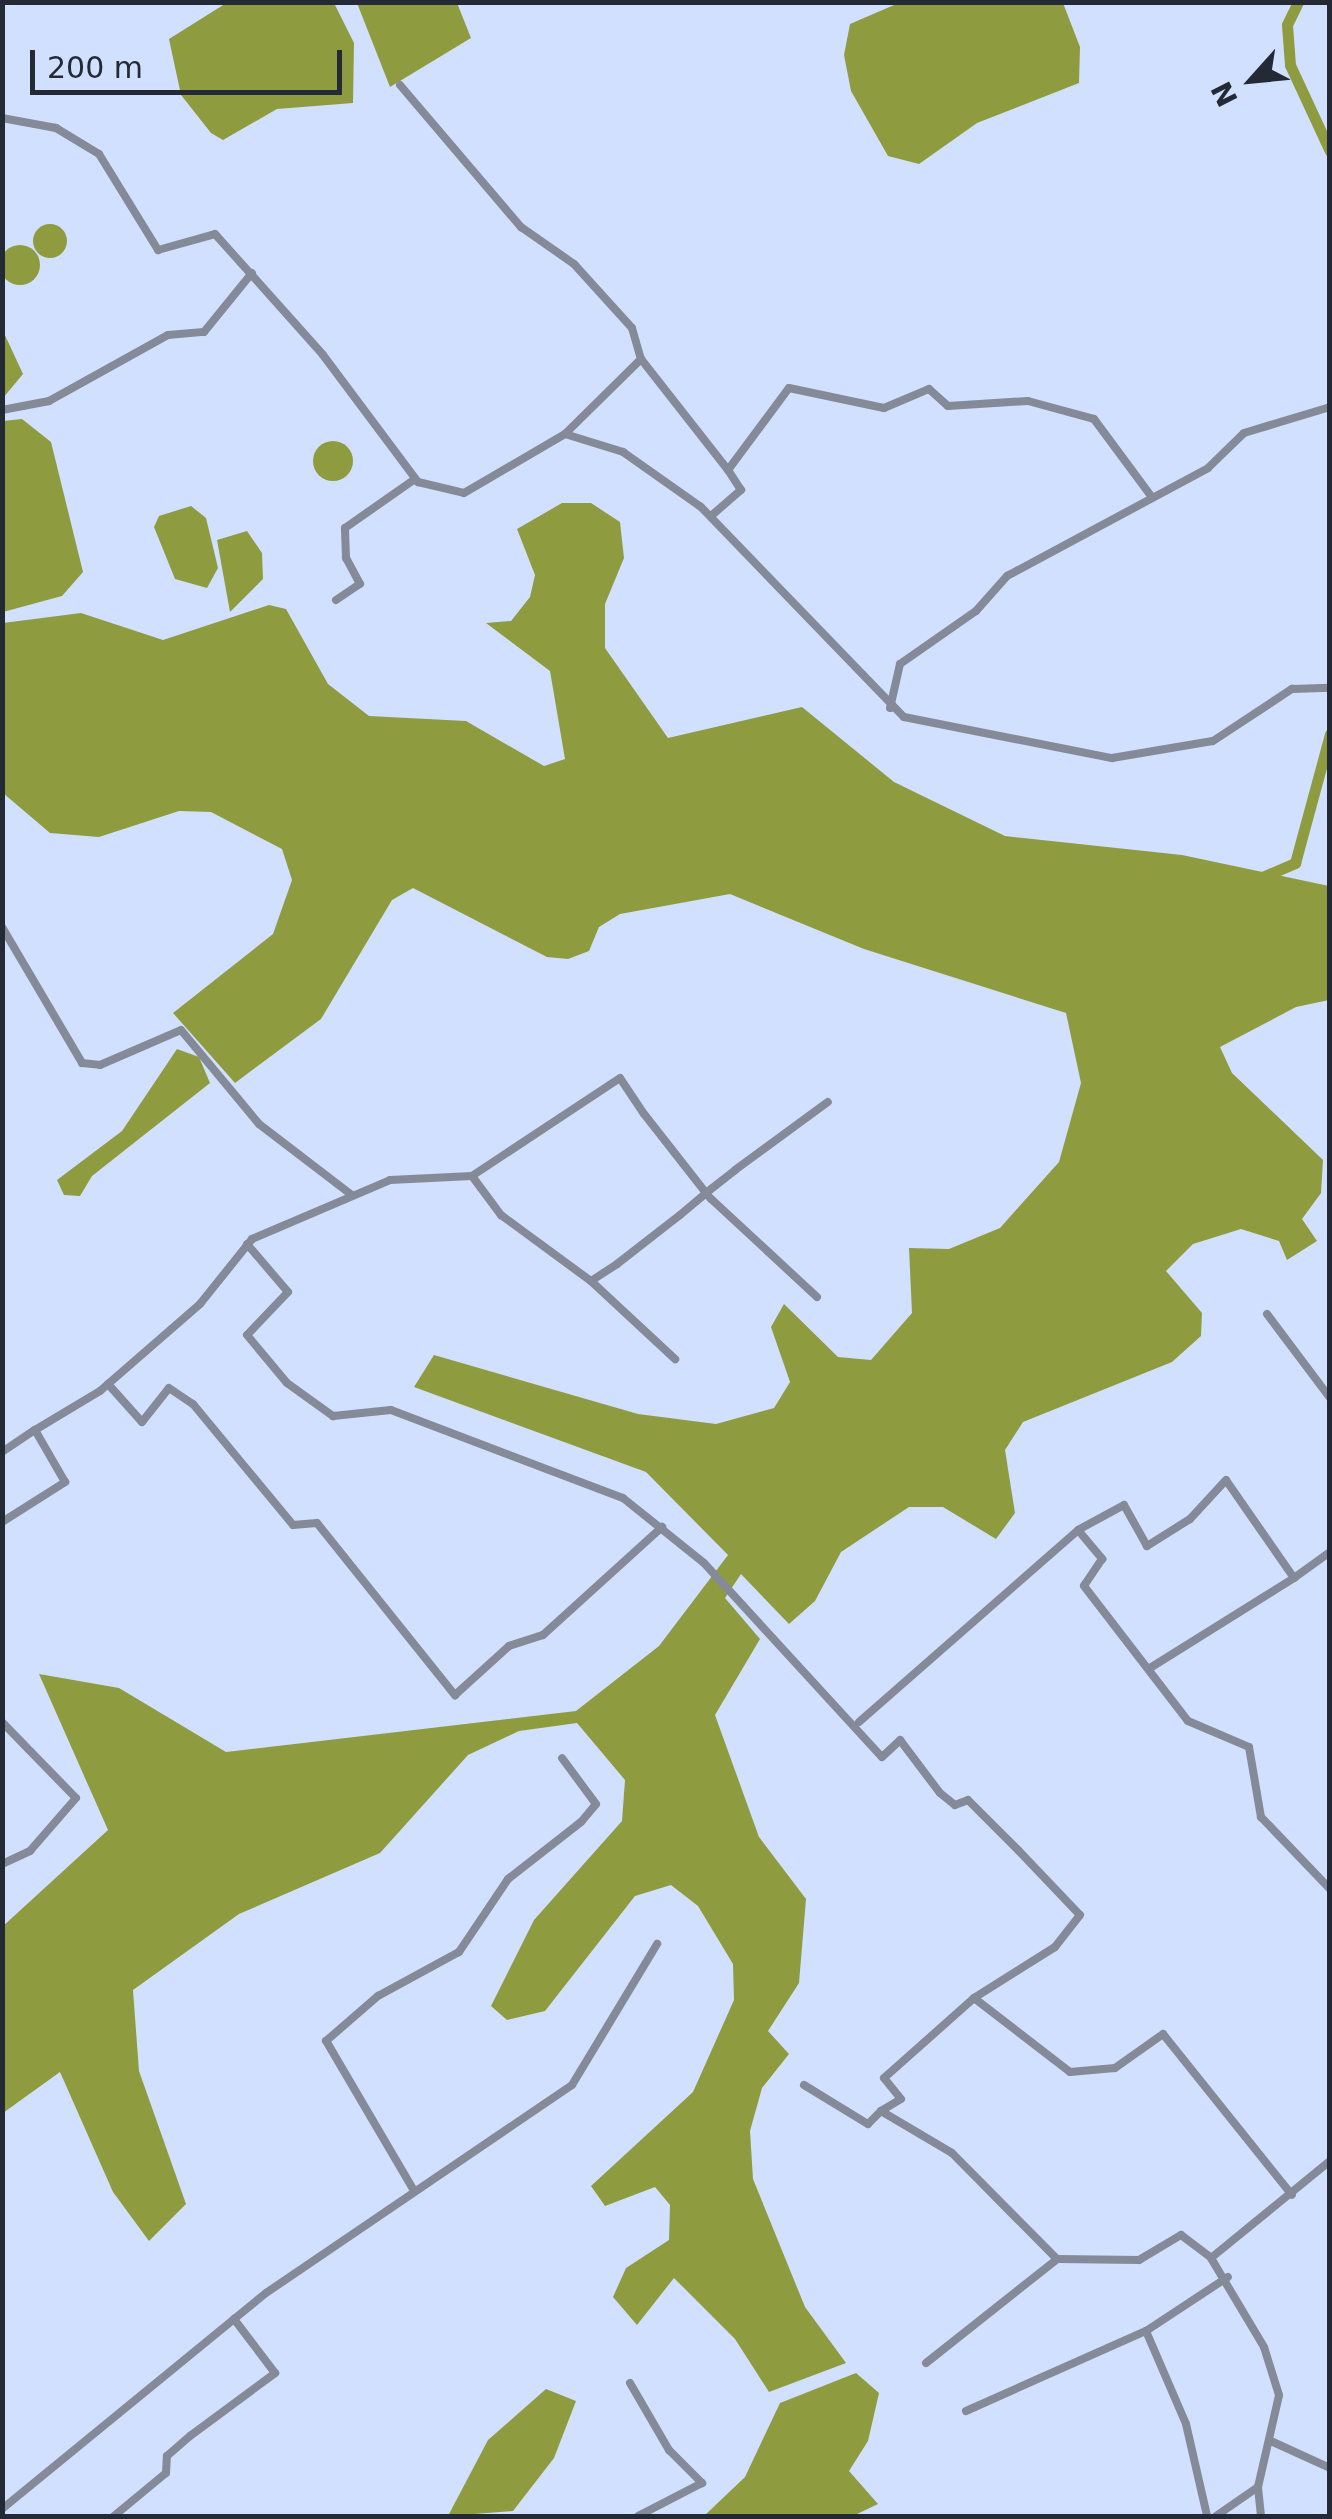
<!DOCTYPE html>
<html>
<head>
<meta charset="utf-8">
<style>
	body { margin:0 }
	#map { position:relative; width:1332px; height:2519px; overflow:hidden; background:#d1e0ff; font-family:"DejaVu Sans",sans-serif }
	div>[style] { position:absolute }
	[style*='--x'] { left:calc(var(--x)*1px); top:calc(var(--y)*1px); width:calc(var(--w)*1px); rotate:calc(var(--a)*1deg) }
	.water>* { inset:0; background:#8e9c3f }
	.round { border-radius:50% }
	.canal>* { height:11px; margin:-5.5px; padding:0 5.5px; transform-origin:5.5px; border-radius:5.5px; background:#8e9c3f }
	.minor>* { height:8px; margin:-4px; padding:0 4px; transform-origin:4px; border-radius:4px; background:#848a97 }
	span { translate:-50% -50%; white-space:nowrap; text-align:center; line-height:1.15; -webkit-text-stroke:10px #d1e0ff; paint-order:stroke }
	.frame { position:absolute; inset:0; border:5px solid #242a35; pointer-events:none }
	.north { position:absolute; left:1202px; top:30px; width:100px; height:100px; -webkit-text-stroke:8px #d1e0ff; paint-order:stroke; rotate:243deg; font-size:28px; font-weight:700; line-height:40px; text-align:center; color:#242a35 }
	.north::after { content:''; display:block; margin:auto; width:35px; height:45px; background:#242a35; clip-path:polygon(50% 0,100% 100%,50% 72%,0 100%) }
	.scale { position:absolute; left:30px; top:50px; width:312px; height:45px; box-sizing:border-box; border:5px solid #242a35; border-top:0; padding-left:12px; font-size:30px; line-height:35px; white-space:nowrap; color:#242a35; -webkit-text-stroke:8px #d1e0ff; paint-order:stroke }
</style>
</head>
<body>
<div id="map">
	<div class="water">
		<i style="clip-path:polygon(228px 2px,334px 3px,354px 43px,353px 103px,277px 109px,223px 140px,211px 133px,181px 95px,169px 39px)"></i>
		<i style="clip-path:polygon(901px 2px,1063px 3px,1080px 47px,1079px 83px,977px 123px,919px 164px,888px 156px,851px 91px,844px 55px,850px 24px)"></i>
		<i style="clip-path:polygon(357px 3px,457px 3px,471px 38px,390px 87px)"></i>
		<i class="round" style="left:33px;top:224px;width:34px;height:34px"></i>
		<i class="round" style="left:0;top:245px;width:40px;height:40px"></i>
		<i style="clip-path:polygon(2px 285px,3px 331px,23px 374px,3px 398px)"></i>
		<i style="clip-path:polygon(22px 419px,51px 442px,83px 572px,62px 596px,3px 612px,3px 421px)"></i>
		<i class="round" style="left:313px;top:441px;width:40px;height:40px"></i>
		<i style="clip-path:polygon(562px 503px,591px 503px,620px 522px,624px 558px,605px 604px,605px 648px,668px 738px,802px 707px,894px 782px,1005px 836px,1182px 855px,1329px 886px,1329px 1000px,1296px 1007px,1220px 1047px,1232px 1073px,1323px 1160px,1321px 1193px,1302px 1219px,1317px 1241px,1287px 1260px,1279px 1241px,1241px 1229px,1193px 1244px,1166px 1271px,1202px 1313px,1201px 1336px,1172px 1362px,1023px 1422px,1005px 1450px,1015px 1513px,996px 1539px,943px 1507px,909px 1507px,841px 1552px,815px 1601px,789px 1624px,741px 1574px,725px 1598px,760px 1639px,715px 1715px,759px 1837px,806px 1899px,799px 1983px,768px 2031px,789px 2054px,762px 2088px,750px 2131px,753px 2179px,805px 2307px,846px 2363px,769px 2392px,735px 2339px,674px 2278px,637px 2325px,613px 2297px,626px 2268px,669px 2240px,670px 2205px,655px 2187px,605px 2206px,591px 2186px,693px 2092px,734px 2000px,733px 1964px,698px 1906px,671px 1885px,635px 1896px,545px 2011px,507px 2020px,491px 2006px,534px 1920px,622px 1821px,625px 1780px,577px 1723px,519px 1731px,468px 1755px,380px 1853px,239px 1914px,133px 1990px,139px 2071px,186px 2204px,149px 2241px,113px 2192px,60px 2072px,3px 2113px,2px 1927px,108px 1830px,39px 1674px,119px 1688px,226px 1752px,576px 1711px,659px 1646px,728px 1555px,646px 1472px,414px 1387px,434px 1355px,638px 1414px,716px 1424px,774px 1408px,790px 1382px,771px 1327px,784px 1304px,838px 1357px,871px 1360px,912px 1313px,909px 1248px,949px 1249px,1000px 1228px,1059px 1162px,1081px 1083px,1066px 1013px,864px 949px,730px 894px,620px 914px,599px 927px,589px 951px,568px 959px,547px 957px,413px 888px,392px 900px,321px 1019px,235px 1083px,173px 1013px,273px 934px,292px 880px,282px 849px,211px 812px,179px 811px,99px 837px,50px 833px,3px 793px,3px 623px,81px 613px,163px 640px,269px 605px,286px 609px,328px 684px,369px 716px,466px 721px,544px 766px,565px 759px,550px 671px,486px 623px,511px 621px,530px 597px,535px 575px,517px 529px)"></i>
		<i style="clip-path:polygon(191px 506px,206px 518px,218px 568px,207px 588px,175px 579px,154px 527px,159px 516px)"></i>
		<i style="clip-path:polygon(247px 531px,262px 553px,263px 579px,230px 612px,217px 540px)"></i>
		<i style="clip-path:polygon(177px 1049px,199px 1057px,210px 1083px,92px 1176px,80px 1196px,64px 1195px,57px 1180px,122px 1131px)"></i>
		<i style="clip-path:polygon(856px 2373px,879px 2393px,868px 2441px,849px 2471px,878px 2504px,853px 2516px,704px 2516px,745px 2477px,780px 2403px)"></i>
		<i style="clip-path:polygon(546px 2389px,576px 2401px,554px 2458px,513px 2511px,448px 2516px,488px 2440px)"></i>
	</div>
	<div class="canal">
		<i style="--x:1298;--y:2;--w:25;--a:116"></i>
		<i style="--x:1287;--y:25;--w:40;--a:85.7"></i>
		<i style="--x:1290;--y:65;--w:95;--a:65.1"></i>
		<i style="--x:1253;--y:881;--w:46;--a:-23.2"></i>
		<i style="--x:1295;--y:863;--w:134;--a:-74.8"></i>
	</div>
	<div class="minor">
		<i style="--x:400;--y:85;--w:187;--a:49.6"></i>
		<i style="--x:521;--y:227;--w:65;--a:34.9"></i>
		<i style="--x:574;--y:264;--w:86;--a:47.8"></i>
		<i style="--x:632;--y:328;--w:32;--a:74"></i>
		<i style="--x:2;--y:118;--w:55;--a:10.5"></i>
		<i style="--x:56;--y:128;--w:50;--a:31.2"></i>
		<i style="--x:99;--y:154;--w:113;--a:58.4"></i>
		<i style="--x:158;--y:250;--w:59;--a:-15.7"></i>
		<i style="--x:215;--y:234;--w:162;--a:48.2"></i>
		<i style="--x:323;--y:355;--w:159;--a:53.2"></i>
		<i style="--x:418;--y:482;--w:47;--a:13.4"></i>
		<i style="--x:464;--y:493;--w:117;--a:-30.3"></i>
		<i style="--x:565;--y:434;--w:61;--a:17.2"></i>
		<i style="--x:623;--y:452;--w:95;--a:35.2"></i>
		<i style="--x:701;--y:507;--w:292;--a:46"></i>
		<i style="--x:904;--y:717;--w:212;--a:11.2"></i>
		<i style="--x:1112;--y:758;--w:102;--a:-9.6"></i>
		<i style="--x:1213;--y:741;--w:95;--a:-33.4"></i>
		<i style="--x:1292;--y:689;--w:38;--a:-2"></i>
		<i style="--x:2;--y:410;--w:48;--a:-10.8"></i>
		<i style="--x:49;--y:401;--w:136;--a:-29"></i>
		<i style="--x:168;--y:335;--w:36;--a:-5"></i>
		<i style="--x:204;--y:332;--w:76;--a:-50.9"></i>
		<i style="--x:565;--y:434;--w:107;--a:-44.6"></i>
		<i style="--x:641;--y:359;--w:141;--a:51.9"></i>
		<i style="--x:728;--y:470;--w:102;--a:-53.4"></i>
		<i style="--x:789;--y:388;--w:97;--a:11.9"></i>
		<i style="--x:884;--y:408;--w:49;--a:-22.9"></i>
		<i style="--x:929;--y:389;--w:25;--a:42"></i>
		<i style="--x:948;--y:406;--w:80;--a:-3.6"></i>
		<i style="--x:1028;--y:401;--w:68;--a:15.3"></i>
		<i style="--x:1094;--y:419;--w:96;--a:53.5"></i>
		<i style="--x:711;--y:516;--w:40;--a:-41"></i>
		<i style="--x:741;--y:490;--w:24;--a:-123"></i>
		<i style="--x:336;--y:600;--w:29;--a:-34"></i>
		<i style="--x:360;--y:584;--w:30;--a:-118"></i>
		<i style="--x:346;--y:558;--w:30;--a:-92"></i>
		<i style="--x:345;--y:528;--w:85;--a:-35"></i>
		<i style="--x:890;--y:708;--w:45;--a:-77.2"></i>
		<i style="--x:900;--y:664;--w:93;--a:-34.9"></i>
		<i style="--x:976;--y:611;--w:47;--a:-48.5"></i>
		<i style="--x:1007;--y:576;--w:228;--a:-28.2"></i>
		<i style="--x:1208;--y:468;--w:50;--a:-44.2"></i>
		<i style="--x:1244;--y:433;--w:90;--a:-16.8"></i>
		<i style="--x:2;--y:927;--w:158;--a:59.5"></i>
		<i style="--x:82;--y:1063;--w:18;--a:6"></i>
		<i style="--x:100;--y:1065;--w:88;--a:-23.4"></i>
		<i style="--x:181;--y:1030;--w:122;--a:50.3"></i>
		<i style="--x:259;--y:1124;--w:117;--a:37.4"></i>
		<i style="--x:247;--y:1244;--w:63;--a:49.5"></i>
		<i style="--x:288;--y:1292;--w:59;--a:133.6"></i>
		<i style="--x:247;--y:1335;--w:62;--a:50.2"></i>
		<i style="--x:287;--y:1383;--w:57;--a:35.7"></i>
		<i style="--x:333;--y:1416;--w:58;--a:-5.9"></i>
		<i style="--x:391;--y:1410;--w:248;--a:20.8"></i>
		<i style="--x:623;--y:1498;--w:104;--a:38.7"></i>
		<i style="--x:704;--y:1563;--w:263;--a:47.5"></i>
		<i style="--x:882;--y:1757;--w:25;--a:-43"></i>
		<i style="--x:900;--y:1740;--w:66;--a:53"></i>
		<i style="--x:940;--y:1793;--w:19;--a:39"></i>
		<i style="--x:955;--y:1805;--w:14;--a:-21"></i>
		<i style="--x:968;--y:1800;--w:72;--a:45"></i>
		<i style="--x:1019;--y:1851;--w:88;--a:46.4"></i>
		<i style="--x:1080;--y:1915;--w:41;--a:128"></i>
		<i style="--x:1055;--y:1947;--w:96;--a:147.8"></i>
		<i style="--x:591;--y:1281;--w:115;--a:42.9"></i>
		<i style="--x:817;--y:1297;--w:144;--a:-137.2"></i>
		<i style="--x:711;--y:1199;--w:8;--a:-130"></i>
		<i style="--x:706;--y:1193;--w:100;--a:-128.1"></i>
		<i style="--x:644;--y:1114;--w:43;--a:-123.7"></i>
		<i style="--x:620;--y:1078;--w:178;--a:146.5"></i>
		<i style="--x:472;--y:1176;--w:49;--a:53.4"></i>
		<i style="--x:501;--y:1215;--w:112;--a:36.3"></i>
		<i style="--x:591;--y:1281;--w:31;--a:-33"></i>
		<i style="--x:617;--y:1264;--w:80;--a:-37.9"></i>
		<i style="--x:680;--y:1215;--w:34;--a:-40"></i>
		<i style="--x:706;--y:1193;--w:37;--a:-38"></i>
		<i style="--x:735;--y:1170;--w:115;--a:-36.2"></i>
		<i style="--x:1267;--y:1314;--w:105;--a:53.1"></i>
		<i style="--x:108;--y:1384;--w:51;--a:48.2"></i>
		<i style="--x:142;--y:1422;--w:43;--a:-51.5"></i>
		<i style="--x:169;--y:1388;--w:29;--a:34"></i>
		<i style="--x:193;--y:1404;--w:157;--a:50.4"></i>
		<i style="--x:293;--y:1525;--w:24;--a:-5"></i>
		<i style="--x:317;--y:1523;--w:221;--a:51.3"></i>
		<i style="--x:455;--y:1695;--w:73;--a:-42.2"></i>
		<i style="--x:509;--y:1646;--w:36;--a:-18"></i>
		<i style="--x:543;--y:1635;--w:161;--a:-42.2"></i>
		<i style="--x:2;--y:1452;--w:40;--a:-34"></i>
		<i style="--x:2;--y:1522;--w:75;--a:-32.4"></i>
		<i style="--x:65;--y:1482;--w:60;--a:-120"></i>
		<i style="--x:35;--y:1430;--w:76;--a:-31"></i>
		<i style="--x:100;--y:1391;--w:133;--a:-41"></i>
		<i style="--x:200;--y:1304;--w:83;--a:-51.3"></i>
		<i style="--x:252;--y:1239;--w:150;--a:-23.1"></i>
		<i style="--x:390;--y:1180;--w:82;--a:-2.8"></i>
		<i style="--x:1330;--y:1552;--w:44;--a:144.2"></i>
		<i style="--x:1294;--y:1578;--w:119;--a:-124.8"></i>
		<i style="--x:1226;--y:1480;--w:53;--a:132.7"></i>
		<i style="--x:1190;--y:1519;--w:51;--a:147.9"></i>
		<i style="--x:1147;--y:1546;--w:47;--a:-119.3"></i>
		<i style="--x:1124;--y:1505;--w:52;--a:151.5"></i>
		<i style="--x:1078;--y:1530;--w:38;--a:50"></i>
		<i style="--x:1102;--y:1559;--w:32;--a:124"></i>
		<i style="--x:1084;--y:1586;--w:170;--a:52.4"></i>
		<i style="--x:1188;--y:1721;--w:66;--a:23.1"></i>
		<i style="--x:1249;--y:1747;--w:71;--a:80.3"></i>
		<i style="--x:1261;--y:1817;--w:100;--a:46.2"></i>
		<i style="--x:1150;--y:1668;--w:170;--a:-32"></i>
		<i style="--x:2;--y:1722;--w:106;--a:45.8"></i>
		<i style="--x:76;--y:1798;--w:70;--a:131"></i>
		<i style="--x:30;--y:1851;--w:31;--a:155"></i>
		<i style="--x:859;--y:1722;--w:291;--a:-41.2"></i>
		<i style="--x:804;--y:2085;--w:75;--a:31.4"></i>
		<i style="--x:868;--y:2124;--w:18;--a:-45"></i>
		<i style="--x:881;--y:2111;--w:82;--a:30.6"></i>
		<i style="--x:952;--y:2153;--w:149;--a:45.3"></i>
		<i style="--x:881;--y:2111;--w:23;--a:-31"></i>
		<i style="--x:901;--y:2099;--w:27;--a:-129"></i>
		<i style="--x:884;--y:2078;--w:120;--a:-41.6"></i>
		<i style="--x:974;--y:1998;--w:121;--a:37.6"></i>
		<i style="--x:1070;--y:2072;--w:45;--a:-5.1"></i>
		<i style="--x:1115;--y:2068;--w:59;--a:-35.3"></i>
		<i style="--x:1163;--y:2034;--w:206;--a:51.3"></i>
		<i style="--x:413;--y:2189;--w:172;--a:-120.4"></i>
		<i style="--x:326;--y:2041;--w:69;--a:-40.9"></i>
		<i style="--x:378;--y:1996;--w:92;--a:-28.5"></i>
		<i style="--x:459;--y:1952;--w:88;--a:-56.1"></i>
		<i style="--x:508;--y:1879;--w:93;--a:-38"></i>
		<i style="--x:581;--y:1822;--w:23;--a:-50"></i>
		<i style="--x:596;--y:1804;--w:57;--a:-126.5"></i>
		<i style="--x:1146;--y:2331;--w:101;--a:66.7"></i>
		<i style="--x:1186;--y:2424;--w:94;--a:77.1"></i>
		<i style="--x:926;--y:2363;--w:167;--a:-38.4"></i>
		<i style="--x:1057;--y:2259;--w:82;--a:0.7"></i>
		<i style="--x:1139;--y:2260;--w:49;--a:-30.8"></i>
		<i style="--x:1181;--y:2235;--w:38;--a:37"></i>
		<i style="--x:630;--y:2383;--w:78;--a:59.8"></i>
		<i style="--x:669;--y:2450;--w:47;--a:45"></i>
		<i style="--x:702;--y:2483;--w:72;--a:152.7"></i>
		<i style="--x:966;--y:2411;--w:197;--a:-24"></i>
		<i style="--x:1146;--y:2331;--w:98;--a:-33.4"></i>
		<i style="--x:1273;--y:2442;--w:63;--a:24.5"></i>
		<i style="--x:2;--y:2509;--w:341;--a:-39.3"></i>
		<i style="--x:266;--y:2293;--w:370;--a:-34.2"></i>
		<i style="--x:572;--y:2085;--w:165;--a:-58.9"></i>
		<i style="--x:114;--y:2516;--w:67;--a:-39.6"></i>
		<i style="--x:166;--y:2473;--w:17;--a:-87"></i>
		<i style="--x:167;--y:2456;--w:30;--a:-41"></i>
		<i style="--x:190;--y:2436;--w:106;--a:-36.5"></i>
		<i style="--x:275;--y:2373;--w:68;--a:-127.2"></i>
		<i style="--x:1216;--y:2516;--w:51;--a:-34.6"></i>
		<i style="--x:1261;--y:2516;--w:29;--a:-96"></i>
		<i style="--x:1258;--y:2487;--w:94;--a:-77.1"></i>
		<i style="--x:1279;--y:2395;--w:50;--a:-107.4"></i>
		<i style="--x:1264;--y:2347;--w:104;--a:-120.8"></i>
		<i style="--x:1211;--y:2258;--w:154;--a:-39.2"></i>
	</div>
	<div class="frame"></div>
	<div class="north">N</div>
	<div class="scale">200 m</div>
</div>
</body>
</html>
